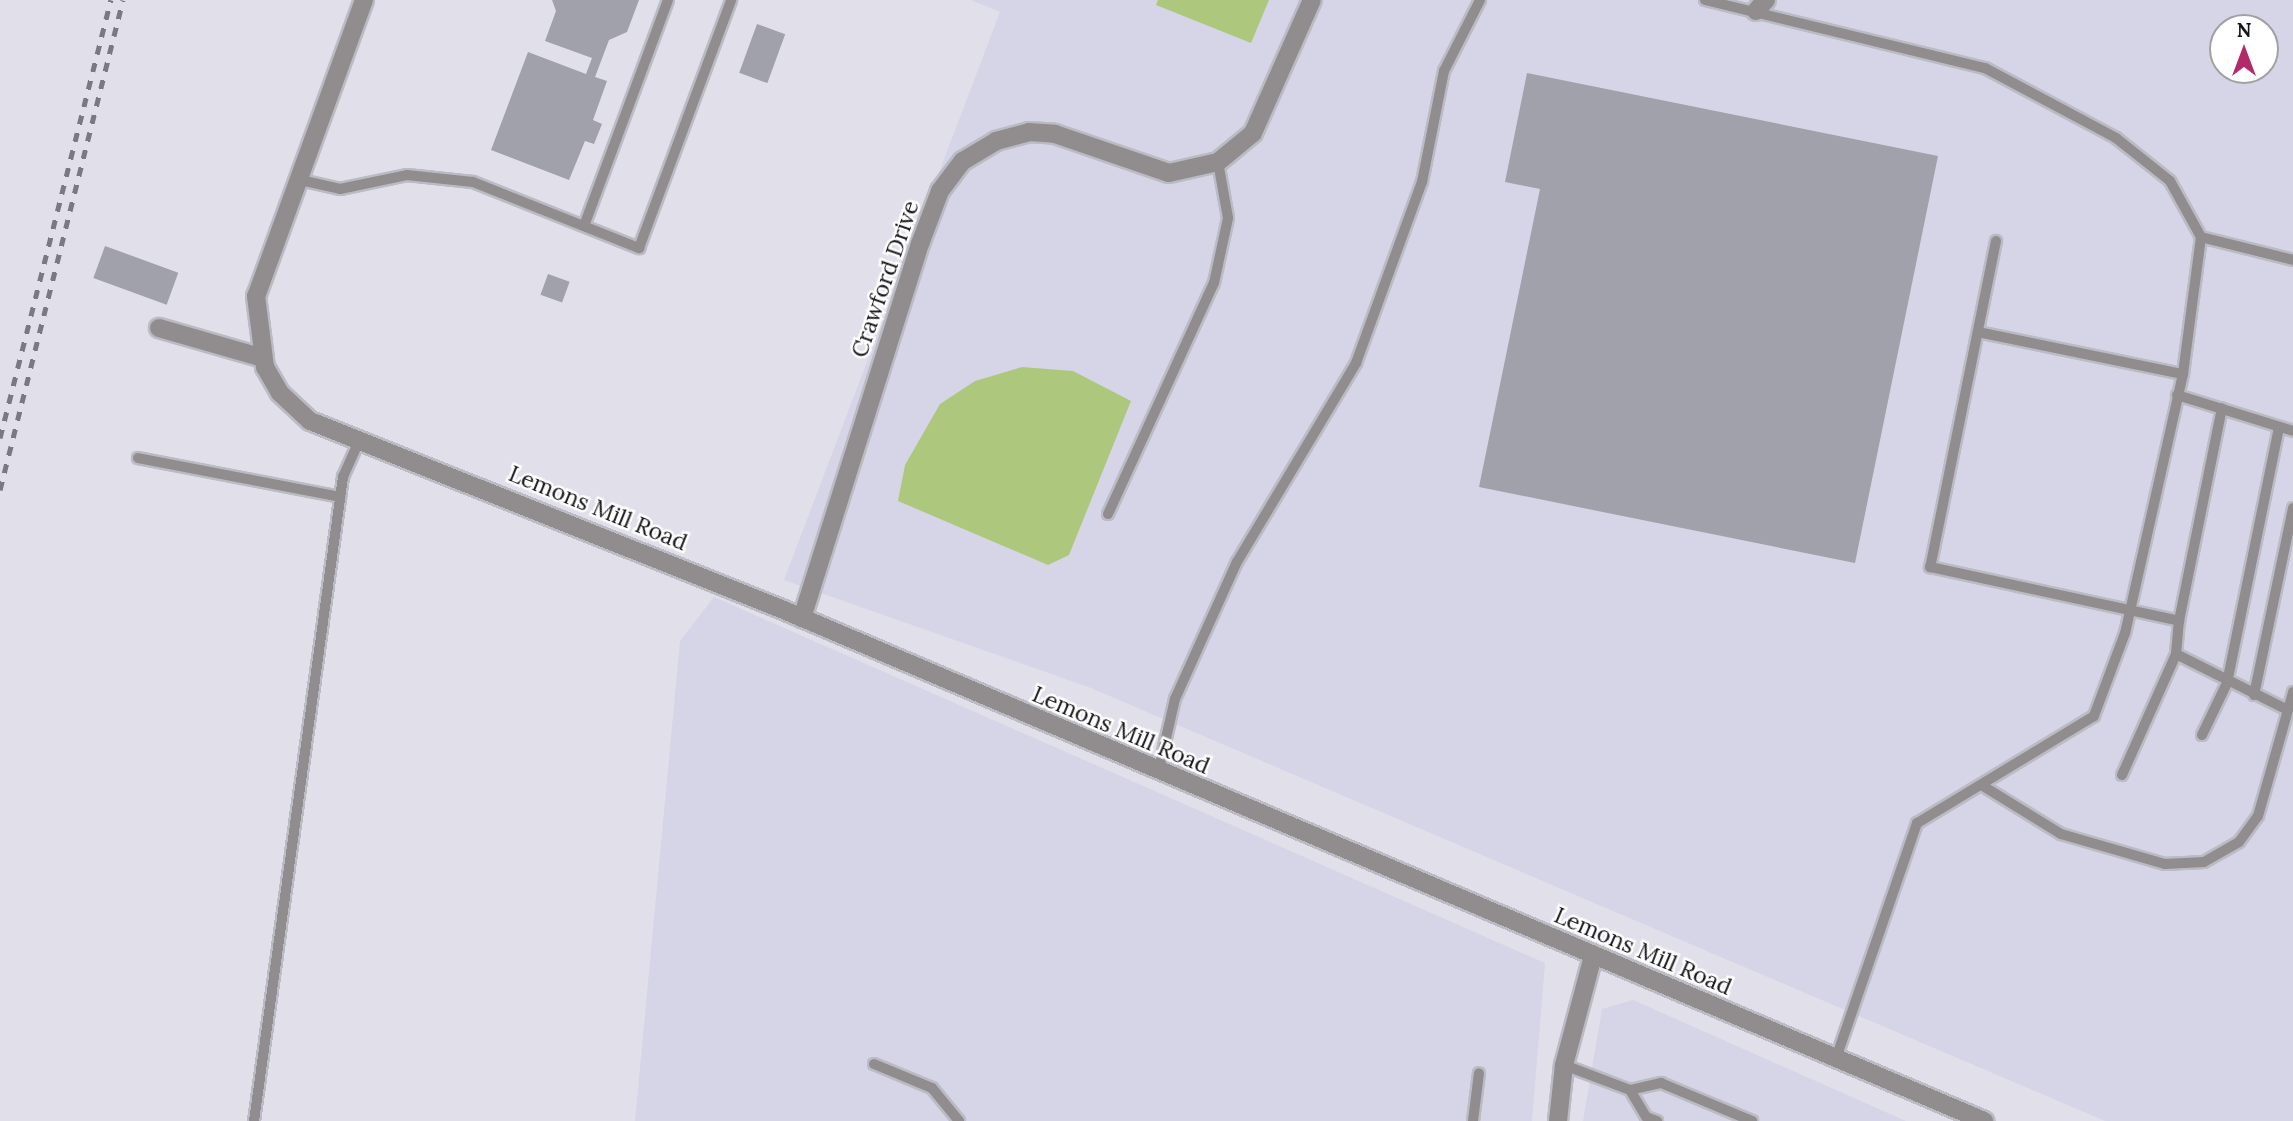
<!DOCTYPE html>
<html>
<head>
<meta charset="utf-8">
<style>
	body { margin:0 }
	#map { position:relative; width:2293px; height:1121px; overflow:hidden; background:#e0dfea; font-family:Lora,serif }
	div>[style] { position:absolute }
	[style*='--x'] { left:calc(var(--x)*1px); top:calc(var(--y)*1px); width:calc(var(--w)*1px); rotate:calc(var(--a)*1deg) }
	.built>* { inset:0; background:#d6d5e7 }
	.green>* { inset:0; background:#adc87d }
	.building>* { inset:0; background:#a1a1ab; transform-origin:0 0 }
	.roads { filter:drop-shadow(2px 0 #bbbbc4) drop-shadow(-2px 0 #bbbbc4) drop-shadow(0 2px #bbbbc4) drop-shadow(0 -2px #bbbbc4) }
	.service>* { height:10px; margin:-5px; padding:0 5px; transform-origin:5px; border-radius:5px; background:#918c8e }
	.minor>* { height:18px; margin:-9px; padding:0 9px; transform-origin:9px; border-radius:9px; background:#918c8e }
	.tertiary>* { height:18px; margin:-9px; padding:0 9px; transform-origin:9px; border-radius:9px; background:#918c8e }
	.rail>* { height:5px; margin-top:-2.5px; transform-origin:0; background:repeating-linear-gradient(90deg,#7a7981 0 9px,transparent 0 18px) }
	span { translate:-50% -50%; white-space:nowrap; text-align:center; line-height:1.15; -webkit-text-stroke:5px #fff; paint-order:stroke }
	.street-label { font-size:23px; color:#151519 }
	.north { position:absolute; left:2209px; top:14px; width:70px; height:70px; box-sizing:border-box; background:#fff; border:2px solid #a1a1a3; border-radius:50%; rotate:0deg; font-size:19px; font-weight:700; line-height:28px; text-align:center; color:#151519 }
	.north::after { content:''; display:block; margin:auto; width:24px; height:32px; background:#b32a6a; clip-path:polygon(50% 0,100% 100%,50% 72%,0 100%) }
</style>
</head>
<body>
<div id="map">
	<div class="built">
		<i style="clip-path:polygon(evenodd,971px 0,2293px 0,2293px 1121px,2105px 1121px,1091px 688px,784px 580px,1000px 12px,971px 0,2223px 28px,2265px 28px,2265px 70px,2223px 70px,2223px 28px)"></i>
		<i style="clip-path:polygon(714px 597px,1545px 963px,1532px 1121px,635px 1121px,680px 641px)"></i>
		<i style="clip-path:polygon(1633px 1000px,1906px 1121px,1583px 1121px,1602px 1009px)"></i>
	</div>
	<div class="green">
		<i style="clip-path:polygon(1158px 0,1269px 0,1251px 43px,1156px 5px)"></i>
		<i style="clip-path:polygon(1022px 367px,1073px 371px,1131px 401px,1069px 555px,1048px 565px,898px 501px,905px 465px,940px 404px,975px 381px)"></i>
	</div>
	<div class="building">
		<i style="clip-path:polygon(552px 0,639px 0,627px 32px,609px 40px,595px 77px,607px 81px,593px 120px,602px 124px,594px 144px,585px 141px,569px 180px,491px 150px,528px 52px,586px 74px,592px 58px,545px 41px,556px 11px)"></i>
		<i style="left:757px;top:24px;width:30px;height:52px;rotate:20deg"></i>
		<i style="clip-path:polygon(1527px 73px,1938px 156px,1855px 563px,1479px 487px,1540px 189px,1505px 182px)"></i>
		<i style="left:105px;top:246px;width:78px;height:34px;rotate:20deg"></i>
		<i style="left:548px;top:274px;width:23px;height:22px;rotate:20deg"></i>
	</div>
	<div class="roads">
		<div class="service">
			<i style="--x:1705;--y:0;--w:288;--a:13.7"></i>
			<i style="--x:1985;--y:68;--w:149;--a:28.1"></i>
			<i style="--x:2116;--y:138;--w:69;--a:38.5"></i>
			<i style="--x:2170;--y:181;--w:64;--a:61"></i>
			<i style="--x:2201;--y:237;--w:138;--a:97.5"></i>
			<i style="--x:2183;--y:374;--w:265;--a:102.6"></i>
			<i style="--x:2125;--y:633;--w:89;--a:110.5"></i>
			<i style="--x:2094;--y:716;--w:207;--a:148.8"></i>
			<i style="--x:1917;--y:823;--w:249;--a:109"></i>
			<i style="--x:296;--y:179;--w:45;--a:12.8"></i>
			<i style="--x:340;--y:189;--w:68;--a:-11.8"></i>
			<i style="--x:407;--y:175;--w:66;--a:6.1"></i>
			<i style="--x:473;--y:182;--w:179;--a:21.7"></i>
			<i style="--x:639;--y:248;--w:265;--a:-69.6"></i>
			<i style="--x:584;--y:226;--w:241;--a:-69.6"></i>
			<i style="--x:2201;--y:237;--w:95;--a:14"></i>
			<i style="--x:1996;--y:241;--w:333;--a:101.4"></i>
			<i style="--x:1930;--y:567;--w:255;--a:12.2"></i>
			<i style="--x:2179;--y:621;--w:217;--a:-78.6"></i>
			<i style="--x:1978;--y:332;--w:209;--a:11.6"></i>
			<i style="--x:2177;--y:395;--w:121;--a:17.2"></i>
			<i style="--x:138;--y:458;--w:206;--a:10.9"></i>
			<i style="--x:1108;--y:514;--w:254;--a:-65.4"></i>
			<i style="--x:1214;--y:283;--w:66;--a:-77.8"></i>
			<i style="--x:1228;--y:218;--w:57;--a:-100.1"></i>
			<i style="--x:2176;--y:654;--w:125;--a:26.6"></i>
			<i style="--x:2254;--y:695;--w:191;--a:-78.2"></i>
			<i style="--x:2202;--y:735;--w:58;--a:-64.3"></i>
			<i style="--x:2227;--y:683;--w:261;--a:-78.5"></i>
			<i style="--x:1158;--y:773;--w:76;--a:-77.1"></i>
			<i style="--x:1175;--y:699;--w:150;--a:-65.7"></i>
			<i style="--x:1237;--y:562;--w:232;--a:-59.1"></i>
			<i style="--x:1356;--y:363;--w:193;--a:-70"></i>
			<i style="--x:1422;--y:182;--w:113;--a:-78.8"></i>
			<i style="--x:1444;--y:71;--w:80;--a:-63.1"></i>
			<i style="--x:2122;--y:775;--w:133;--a:-65.9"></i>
			<i style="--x:2176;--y:654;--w:33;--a:-85"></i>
			<i style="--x:1983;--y:786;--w:92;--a:31.6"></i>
			<i style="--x:2061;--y:834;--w:108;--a:16.1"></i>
			<i style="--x:2165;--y:864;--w:39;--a:-3"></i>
			<i style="--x:2204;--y:862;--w:40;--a:-29.7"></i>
			<i style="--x:2239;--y:842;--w:32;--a:-54"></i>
			<i style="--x:2258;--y:816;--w:129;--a:-74.2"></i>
			<i style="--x:874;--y:1064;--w:63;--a:22.5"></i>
			<i style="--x:932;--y:1088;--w:43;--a:50.7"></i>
			<i style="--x:1564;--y:1065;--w:71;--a:20.7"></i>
			<i style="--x:1630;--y:1090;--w:32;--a:-13"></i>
			<i style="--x:1661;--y:1083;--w:99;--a:22.7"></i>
			<i style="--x:1630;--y:1090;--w:31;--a:59"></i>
			<i style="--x:1646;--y:1117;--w:12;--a:20"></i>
			<i style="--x:254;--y:1121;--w:650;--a:-82.13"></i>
			<i style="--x:343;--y:477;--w:36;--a:-66"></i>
			<i style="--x:1473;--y:1121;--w:48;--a:-82.9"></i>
		</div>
		<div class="minor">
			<i style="--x:1756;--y:11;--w:15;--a:-48"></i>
			<i style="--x:159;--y:328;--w:108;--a:16.1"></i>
			<i style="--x:802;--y:618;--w:392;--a:-72.5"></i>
			<i style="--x:920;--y:244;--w:57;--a:-69.3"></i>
			<i style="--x:940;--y:191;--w:38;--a:-53"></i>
			<i style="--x:963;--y:161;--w:39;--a:-31"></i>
			<i style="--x:996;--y:141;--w:34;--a:-15"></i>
			<i style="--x:1029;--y:132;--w:26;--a:4"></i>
			<i style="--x:1055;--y:134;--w:120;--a:18.9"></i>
			<i style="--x:1169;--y:173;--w:50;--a:-12.7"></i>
			<i style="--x:1218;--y:162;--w:45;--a:-39.6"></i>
			<i style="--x:1253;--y:133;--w:145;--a:-66.1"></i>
			<i style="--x:1558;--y:1121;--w:56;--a:-83.9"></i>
			<i style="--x:1564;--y:1065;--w:113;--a:-75.1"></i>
		</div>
		<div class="tertiary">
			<i style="--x:364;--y:0;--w:315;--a:110"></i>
			<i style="--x:256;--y:296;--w:72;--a:82.8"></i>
			<i style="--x:265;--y:367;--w:30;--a:60"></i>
			<i style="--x:280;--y:393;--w:41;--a:43"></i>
			<i style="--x:310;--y:421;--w:505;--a:21.74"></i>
			<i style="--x:779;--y:608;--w:1310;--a:23.06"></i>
		</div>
	</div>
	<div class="rail">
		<i style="--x:0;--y:438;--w:452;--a:-75.8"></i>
		<i style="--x:0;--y:490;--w:505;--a:-75.91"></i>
	</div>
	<div class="street-label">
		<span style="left:885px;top:279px;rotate:-71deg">Crawford Drive</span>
		<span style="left:598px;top:508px;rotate:22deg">Lemons Mill Road</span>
		<span style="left:1121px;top:730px;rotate:23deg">Lemons Mill Road</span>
		<span style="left:1643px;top:951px;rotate:23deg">Lemons Mill Road</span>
	</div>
	<div class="north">N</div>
</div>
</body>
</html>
